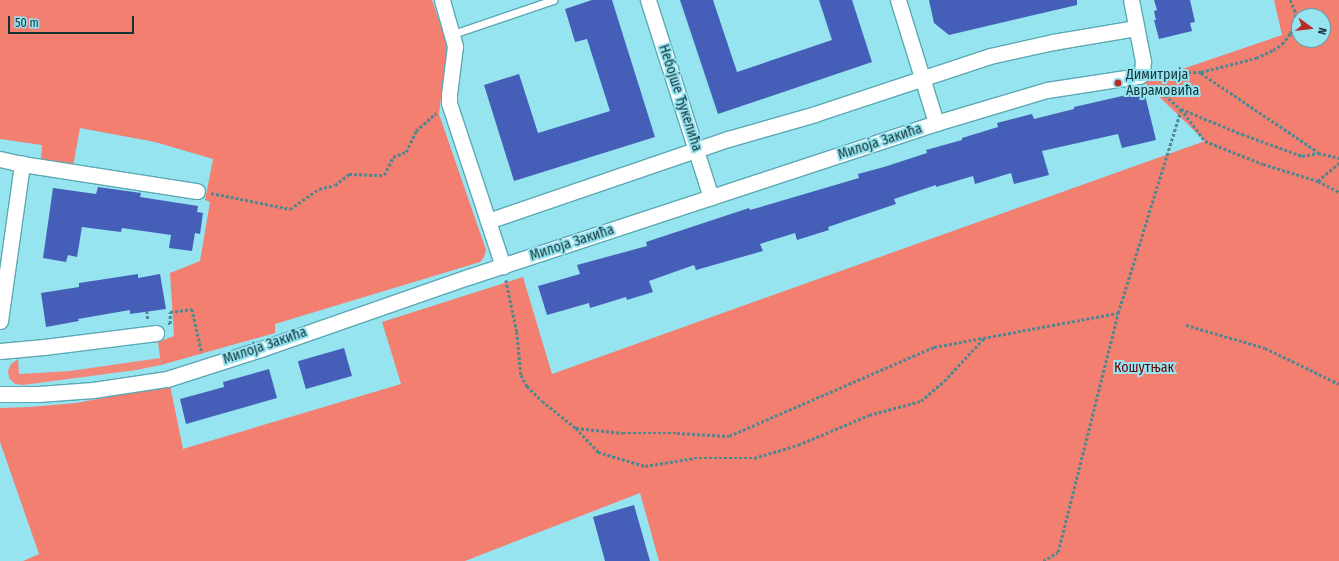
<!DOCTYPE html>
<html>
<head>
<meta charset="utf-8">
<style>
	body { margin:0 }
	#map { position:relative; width:1339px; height:561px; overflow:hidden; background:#97e4f1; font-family:"Fira Sans Condensed",sans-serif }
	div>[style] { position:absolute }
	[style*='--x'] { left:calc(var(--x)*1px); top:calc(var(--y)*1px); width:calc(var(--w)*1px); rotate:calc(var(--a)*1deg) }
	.green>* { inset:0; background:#f28678 }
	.forest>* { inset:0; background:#f27f70 }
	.building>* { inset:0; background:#455fb8; transform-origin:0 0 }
	.path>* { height:2.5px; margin-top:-1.25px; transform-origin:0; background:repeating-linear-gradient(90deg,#51878f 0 3px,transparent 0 5px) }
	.roads { filter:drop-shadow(1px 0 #5ba8b4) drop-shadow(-1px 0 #5ba8b4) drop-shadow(0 1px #5ba8b4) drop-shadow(0 -1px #5ba8b4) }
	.service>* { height:7px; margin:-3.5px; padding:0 3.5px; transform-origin:3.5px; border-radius:3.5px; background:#fff }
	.minor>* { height:15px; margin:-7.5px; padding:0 7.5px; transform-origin:7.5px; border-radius:7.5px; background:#fff }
	.dots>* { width:11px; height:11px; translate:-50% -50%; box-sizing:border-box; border:2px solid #97e4f1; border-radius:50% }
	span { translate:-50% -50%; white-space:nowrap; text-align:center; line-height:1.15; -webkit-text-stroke:4px #97e4f1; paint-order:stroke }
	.poi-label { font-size:14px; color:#123337 }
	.left { translate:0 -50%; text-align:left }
	.street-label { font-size:14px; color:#123337 }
	.park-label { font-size:14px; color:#6e0001 }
	.north { position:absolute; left:1291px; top:8px; width:40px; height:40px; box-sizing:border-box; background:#97e4f1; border:1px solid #629da7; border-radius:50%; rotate:105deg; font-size:11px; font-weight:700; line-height:16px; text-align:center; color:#123337 }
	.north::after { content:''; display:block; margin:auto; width:14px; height:18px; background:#b92b23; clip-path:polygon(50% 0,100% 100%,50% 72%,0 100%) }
	.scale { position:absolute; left:8px; top:16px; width:126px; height:18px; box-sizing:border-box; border:2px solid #123337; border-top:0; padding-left:5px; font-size:12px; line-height:14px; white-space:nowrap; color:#123337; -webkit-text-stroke:3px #97e4f1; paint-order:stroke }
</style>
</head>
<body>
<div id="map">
	<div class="green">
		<i style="clip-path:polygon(160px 358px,161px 365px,136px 370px,23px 385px,15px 384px,9px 378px,8px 371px,11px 364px,18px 359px,19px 374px,70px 371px)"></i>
	</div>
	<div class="forest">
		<i style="clip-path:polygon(0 0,432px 0,446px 41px,446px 58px,439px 114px,486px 250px,484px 257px,480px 262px,275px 324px,275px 333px,161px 365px,158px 342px,174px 336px,170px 273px,200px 261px,210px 202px,205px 200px,213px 159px,155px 142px,80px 128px,73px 166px,41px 160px,42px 145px,0 139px)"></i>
		<i style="clip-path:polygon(evenodd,1274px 0,1339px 0,1339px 561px,659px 561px,640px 493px,465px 561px,23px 561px,39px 554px,0 442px,0 408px,30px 407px,76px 403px,170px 385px,183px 449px,401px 384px,382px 322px,523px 277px,552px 374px,1205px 141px,1144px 82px,1282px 35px,1274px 0,1299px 16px,1323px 16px,1323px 40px,1299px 40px,1299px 16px)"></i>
	</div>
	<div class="building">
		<i style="clip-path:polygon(592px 0,612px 0,655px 137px,514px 181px,484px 85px,519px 74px,538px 133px,610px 111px,587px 39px,575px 42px,565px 9px)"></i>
		<i style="clip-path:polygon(680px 0,713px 0,737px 72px,832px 40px,819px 0,852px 0,872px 62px,718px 114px)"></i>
		<i style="clip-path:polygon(929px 0,1077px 0,1077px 5px,949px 35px,934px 23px)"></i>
		<i style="clip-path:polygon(1154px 0,1190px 0,1195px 22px,1190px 23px,1192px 31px,1159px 39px,1154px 20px,1156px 20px,1154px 11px,1157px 10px)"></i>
		<i style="clip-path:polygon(1144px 91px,1156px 140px,1122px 148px,1118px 134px,1042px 151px,1049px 175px,1014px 184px,1011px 173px,975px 184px,973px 176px,936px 187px,936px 185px,894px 199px,896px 204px,828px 227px,829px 230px,797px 240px,795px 233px,760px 244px,763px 251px,696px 270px,694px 265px,649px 281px,653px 292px,627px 300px,626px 297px,590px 308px,589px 303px,547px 315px,538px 286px,580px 274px,577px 265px,647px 246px,646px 242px,749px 208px,750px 210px,859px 178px,858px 174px,884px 167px,927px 153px,926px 150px,962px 140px,962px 138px,998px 127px,997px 123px,1032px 114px,1034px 119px,1074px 109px,1074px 107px)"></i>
		<i style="clip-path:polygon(98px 187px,141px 193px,140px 197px,198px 206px,197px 212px,203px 213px,200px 234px,195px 233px,192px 251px,169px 248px,171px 235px,122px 228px,121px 232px,82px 227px,77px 257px,68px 255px,66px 262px,43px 258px,53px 188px,96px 194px)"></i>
		<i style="clip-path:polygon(138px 274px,138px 278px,160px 274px,166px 309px,130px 314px,130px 310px,78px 319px,79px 321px,46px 327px,41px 293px,79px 287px,79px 283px)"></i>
		<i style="left:344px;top:348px;width:29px;height:48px;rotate:74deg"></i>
		<i style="clip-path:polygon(269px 369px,277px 398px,186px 424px,180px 399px,224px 387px,223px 382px)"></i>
		<i style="clip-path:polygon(634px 505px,650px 561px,605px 561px,593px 517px)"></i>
	</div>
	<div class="path">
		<i style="--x:1158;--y:73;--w:43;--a:-1.3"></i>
		<i style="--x:1201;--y:72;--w:57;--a:-14.3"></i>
		<i style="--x:1256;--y:58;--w:19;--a:-25"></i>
		<i style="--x:1273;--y:50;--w:11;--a:-34"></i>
		<i style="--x:1282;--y:44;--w:13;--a:-51"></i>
		<i style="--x:1290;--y:34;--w:12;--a:-66"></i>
		<i style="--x:1295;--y:23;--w:11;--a:-90"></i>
		<i style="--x:1295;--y:12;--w:13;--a:-113"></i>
		<i style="--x:1201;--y:73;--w:141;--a:34"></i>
		<i style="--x:1154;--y:85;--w:36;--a:42"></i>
		<i style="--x:1181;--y:109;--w:66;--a:22.3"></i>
		<i style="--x:1242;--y:134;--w:64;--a:20.1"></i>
		<i style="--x:1302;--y:156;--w:16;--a:-11"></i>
		<i style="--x:1318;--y:153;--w:22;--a:13"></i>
		<i style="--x:1181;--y:109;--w:40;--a:53"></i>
		<i style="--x:1205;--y:141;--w:62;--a:21.6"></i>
		<i style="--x:1263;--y:164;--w:58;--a:17.2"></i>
		<i style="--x:1318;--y:181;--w:24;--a:28"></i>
		<i style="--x:1318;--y:181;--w:28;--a:-41"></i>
		<i style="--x:211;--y:193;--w:81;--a:11.4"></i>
		<i style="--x:290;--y:209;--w:35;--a:-35"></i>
		<i style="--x:319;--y:189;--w:16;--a:-14"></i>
		<i style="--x:335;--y:185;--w:18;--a:-38"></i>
		<i style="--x:349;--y:174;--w:35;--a:2"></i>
		<i style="--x:384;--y:175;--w:20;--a:-63"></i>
		<i style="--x:393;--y:157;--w:14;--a:-21"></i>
		<i style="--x:406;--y:152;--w:23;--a:-65"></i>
		<i style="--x:416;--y:131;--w:27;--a:-42"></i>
		<i style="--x:506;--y:280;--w:53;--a:78.1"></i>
		<i style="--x:517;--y:332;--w:43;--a:84.7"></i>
		<i style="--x:521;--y:375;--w:13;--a:61"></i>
		<i style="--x:527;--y:386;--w:21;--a:45"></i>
		<i style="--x:542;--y:401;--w:43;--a:38.5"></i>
		<i style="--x:576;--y:428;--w:47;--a:6.1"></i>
		<i style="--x:623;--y:433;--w:54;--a:0"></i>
		<i style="--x:677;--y:433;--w:52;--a:3.3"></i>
		<i style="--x:729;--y:436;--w:223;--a:-23.5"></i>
		<i style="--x:934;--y:347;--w:187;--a:-10.5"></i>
		<i style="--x:147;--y:311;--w:8;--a:83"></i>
		<i style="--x:168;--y:324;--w:2;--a:0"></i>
		<i style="--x:170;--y:324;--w:12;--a:-90"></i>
		<i style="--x:170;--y:312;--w:22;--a:-8"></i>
		<i style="--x:192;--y:309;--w:45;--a:77.2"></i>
		<i style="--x:1186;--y:325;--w:82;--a:16.2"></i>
		<i style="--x:1265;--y:348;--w:82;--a:25.9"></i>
		<i style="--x:576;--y:428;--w:33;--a:47"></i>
		<i style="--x:598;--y:452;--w:49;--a:16.6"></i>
		<i style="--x:645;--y:466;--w:50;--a:-9.3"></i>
		<i style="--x:694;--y:458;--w:60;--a:0"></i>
		<i style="--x:754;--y:458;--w:46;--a:-16.5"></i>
		<i style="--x:798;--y:445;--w:77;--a:-22.9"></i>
		<i style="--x:869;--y:415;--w:54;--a:-15.1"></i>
		<i style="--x:921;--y:401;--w:30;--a:-41"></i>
		<i style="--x:944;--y:381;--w:60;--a:-47"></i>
		<i style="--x:1043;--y:561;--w:17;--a:-31"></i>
		<i style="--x:1058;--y:552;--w:246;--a:-75.9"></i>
		<i style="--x:1118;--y:313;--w:214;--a:-72.8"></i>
	</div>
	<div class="roads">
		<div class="service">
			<i style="--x:453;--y:34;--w:106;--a:-18.8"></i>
		</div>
		<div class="minor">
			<i style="--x:442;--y:0;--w:48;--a:74.2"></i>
			<i style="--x:455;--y:46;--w:49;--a:97"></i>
			<i style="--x:449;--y:95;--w:8;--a:90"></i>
			<i style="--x:449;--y:103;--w:172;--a:71.7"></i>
			<i style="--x:648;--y:0;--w:207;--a:72.3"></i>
			<i style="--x:898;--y:0;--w:129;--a:72.8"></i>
			<i style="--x:0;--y:159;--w:23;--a:13"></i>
			<i style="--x:22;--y:164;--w:177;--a:8.8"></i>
			<i style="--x:488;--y:221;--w:254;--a:-18.9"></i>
			<i style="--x:728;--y:139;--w:91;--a:-16"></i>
			<i style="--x:815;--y:114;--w:184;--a:-18.3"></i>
			<i style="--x:990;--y:56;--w:65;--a:-12.5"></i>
			<i style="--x:1053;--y:42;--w:84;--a:-9.6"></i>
			<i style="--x:0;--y:321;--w:159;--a:-82"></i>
			<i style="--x:0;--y:351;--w:44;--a:-5.2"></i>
			<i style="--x:44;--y:347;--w:113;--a:-7.1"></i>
			<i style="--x:0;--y:394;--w:38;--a:0"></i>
			<i style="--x:38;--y:394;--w:55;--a:-4.2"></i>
			<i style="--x:93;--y:390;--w:75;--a:-8.5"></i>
			<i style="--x:167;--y:379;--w:99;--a:-17.7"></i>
			<i style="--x:261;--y:349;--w:219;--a:-19.2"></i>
			<i style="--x:468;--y:277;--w:493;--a:-18.2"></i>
			<i style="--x:936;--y:123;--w:116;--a:-16.6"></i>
			<i style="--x:1047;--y:90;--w:93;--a:-8.7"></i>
			<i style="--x:1139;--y:76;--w:4;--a:-34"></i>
			<i style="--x:1142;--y:74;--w:13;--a:-86"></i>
			<i style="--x:1143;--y:61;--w:62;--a:-101.1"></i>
		</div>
	</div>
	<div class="dots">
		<i style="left:1118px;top:83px;background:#b92b23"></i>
	</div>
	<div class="poi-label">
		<span class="left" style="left:1126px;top:83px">Димитрија<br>Аврамовића</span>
	</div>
	<div class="street-label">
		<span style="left:680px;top:98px;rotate:72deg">Небојше Ђукелића</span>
		<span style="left:880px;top:142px;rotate:-18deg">Милоја Закића</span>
		<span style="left:572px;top:243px;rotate:-18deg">Милоја Закића</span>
		<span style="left:265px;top:346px;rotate:-19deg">Милоја Закића</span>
	</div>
	<div class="park-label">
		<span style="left:1144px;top:368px">Кошутњак</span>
	</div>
	<div class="north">N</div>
	<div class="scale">50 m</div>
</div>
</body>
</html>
